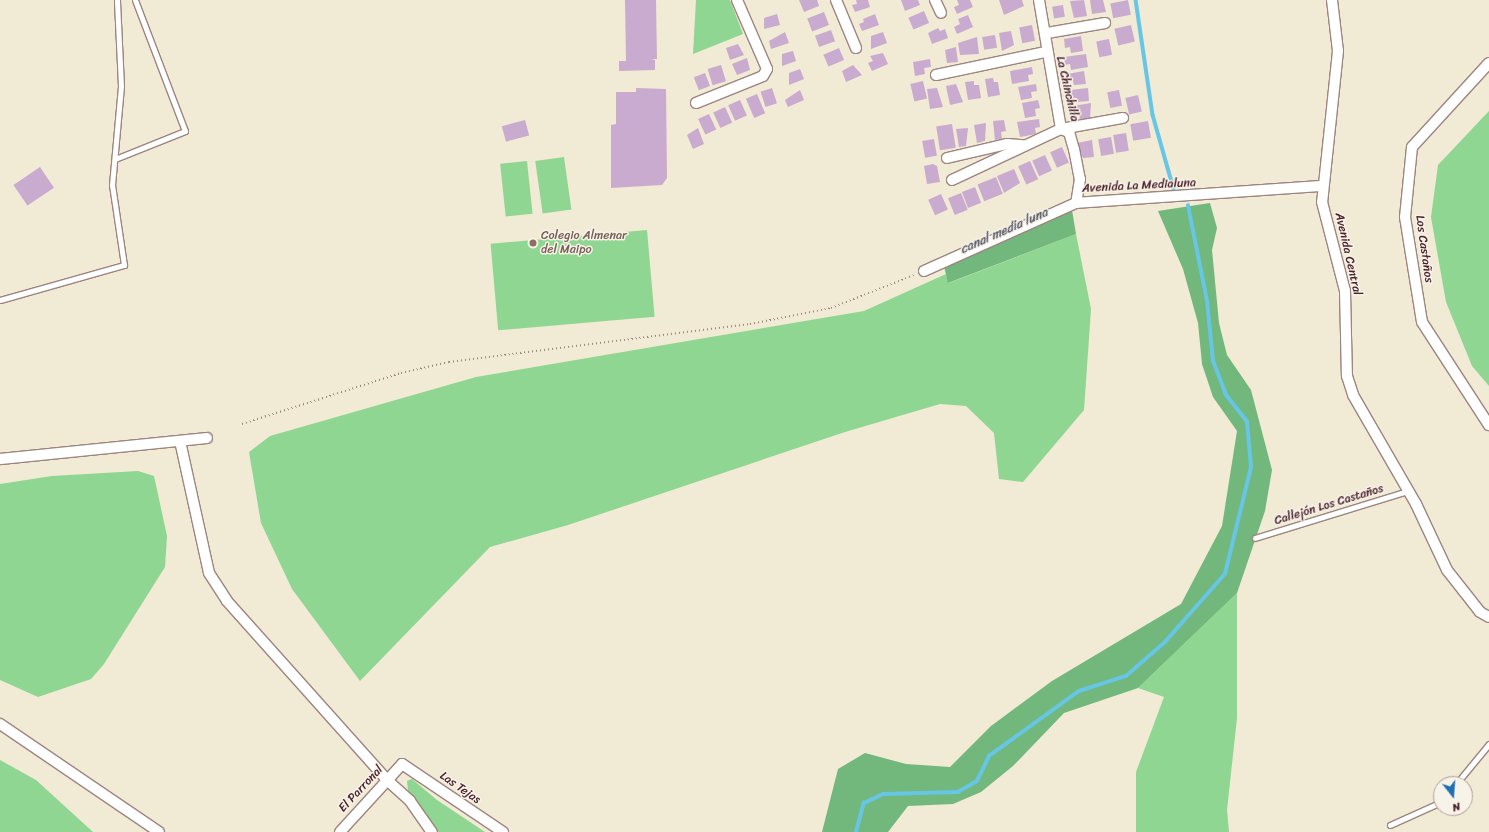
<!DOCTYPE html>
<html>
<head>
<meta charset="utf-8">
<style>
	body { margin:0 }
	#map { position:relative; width:1489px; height:832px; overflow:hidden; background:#f1ead4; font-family:Sriracha,sans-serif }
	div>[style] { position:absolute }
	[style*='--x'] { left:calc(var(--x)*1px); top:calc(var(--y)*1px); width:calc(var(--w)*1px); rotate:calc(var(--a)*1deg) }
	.green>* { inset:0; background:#8ed691; transform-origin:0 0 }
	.forest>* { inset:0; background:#72b77b }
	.stream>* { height:3.5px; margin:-1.75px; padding:0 1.75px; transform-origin:1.75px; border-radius:1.75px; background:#67c6e5 }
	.building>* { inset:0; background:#c9abd0; transform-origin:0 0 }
	.path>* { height:2px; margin-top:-1px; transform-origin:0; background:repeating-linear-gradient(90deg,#9e8480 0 1px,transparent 0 4px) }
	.roads { filter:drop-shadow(1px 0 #9e8480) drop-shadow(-1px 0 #9e8480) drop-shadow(0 1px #9e8480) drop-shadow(0 -1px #9e8480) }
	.service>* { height:5px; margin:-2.5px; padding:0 2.5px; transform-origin:2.5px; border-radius:2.5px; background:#fff }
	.minor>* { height:10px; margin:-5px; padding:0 5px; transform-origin:5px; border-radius:5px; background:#fff }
	.dots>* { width:11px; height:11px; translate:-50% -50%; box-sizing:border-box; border:2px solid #f7f3e8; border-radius:50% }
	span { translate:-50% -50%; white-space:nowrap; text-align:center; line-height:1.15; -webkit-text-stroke:3px #f7f3e8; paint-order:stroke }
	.street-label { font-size:12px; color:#4a1f2b }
	.education-label { font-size:12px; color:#785e54 }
	.left { translate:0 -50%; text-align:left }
	.water-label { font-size:13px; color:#535163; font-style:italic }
	.north { position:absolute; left:1433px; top:776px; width:40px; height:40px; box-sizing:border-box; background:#f7f3e8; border:1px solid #b29e9c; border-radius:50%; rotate:163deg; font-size:11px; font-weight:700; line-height:16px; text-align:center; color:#4a1f2b }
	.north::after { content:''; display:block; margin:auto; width:14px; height:18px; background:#1f6fb2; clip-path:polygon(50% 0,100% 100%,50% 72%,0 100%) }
</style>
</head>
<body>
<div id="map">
	<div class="green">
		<i style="clip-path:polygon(696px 0,730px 0,743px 34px,693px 54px)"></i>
		<i style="clip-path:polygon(1489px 111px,1489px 386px,1472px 366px,1446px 302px,1431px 217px,1438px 165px)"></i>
		<i style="left:564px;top:157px;width:53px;height:29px;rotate:82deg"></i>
		<i style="left:527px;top:161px;width:53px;height:27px;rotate:84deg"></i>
		<i style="left:647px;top:230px;width:87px;height:157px;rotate:85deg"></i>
		<i style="clip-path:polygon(1076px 234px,1091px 309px,1084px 410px,1023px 482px,999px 479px,994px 433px,966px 406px,940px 404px,845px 432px,568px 525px,490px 547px,360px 681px,292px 589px,261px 523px,249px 452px,270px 436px,476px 377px,864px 311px,946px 274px,949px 283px)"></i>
		<i style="clip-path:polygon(138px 471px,154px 476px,167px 536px,165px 567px,104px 664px,91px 679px,38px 697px,0 680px,0 484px,52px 476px)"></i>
		<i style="clip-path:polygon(1237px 593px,1237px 718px,1227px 810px,1229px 832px,1136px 832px,1136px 772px,1164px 697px,1138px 688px)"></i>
		<i style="clip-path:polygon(0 760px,36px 780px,93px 832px,0 832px)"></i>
		<i style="clip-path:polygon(412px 779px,437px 800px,485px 832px,438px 832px,408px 791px,407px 781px)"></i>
	</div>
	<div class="forest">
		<i style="clip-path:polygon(1210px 203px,1217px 228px,1212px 250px,1219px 323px,1227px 355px,1251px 390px,1272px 470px,1265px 511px,1237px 593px,1138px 688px,1064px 713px,1013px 766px,981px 792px,953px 804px,908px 806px,888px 832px,822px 832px,838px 769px,865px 753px,906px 764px,950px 767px,991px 726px,1052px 681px,1181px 604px,1222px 526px,1237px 431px,1213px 397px,1202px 364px,1198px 323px,1183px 269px,1158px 211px)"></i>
		<i style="clip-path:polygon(1072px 210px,1076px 234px,948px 283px,944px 266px)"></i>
	</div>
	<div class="stream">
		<i style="--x:1136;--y:0;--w:116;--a:81.6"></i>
		<i style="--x:1153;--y:115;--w:77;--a:74.2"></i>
		<i style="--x:856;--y:832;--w:30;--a:-75"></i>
		<i style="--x:864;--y:803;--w:21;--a:-25"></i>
		<i style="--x:883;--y:794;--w:75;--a:-1.5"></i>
		<i style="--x:958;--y:792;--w:22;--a:-30"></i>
		<i style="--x:977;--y:781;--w:28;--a:-64"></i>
		<i style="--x:989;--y:756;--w:111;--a:-35.8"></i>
		<i style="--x:1079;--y:691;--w:49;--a:-17.7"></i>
		<i style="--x:1126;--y:676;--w:52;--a:-41.1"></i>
		<i style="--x:1165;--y:642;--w:91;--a:-48.6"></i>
		<i style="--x:1225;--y:574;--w:110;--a:-76.3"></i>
		<i style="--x:1251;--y:467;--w:45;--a:-95.1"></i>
		<i style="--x:1247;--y:422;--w:34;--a:-128"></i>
		<i style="--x:1226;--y:395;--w:36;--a:-111"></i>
		<i style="--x:1213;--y:361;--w:60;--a:-95.7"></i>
		<i style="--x:1207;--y:301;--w:97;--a:-101.3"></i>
	</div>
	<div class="building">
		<i style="clip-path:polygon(625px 0,656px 0,657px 59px,651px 59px,655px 60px,655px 70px,619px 71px,619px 61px,626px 61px)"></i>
		<i style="clip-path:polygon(799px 0,817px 0,819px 6px,804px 12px)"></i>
		<i style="clip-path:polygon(856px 0,868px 0,870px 7px,855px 12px,852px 5px,857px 4px)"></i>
		<i style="clip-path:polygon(901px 0,918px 0,920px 5px,905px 11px)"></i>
		<i style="clip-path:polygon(957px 0,970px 0,973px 7px,957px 14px,954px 7px,959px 5px)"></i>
		<i style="clip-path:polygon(999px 0,1022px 0,1024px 6px,1004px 15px)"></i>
		<i style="clip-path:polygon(1084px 0,1087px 16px,1074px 18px,1070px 1px)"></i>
		<i style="clip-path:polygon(1090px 0,1103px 0,1106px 12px,1092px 14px)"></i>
		<i style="left:1128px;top:0;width:15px;height:18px;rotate:79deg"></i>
		<i style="left:1063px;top:5px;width:12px;height:11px;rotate:81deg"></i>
		<i style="left:924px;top:11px;width:13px;height:17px;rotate:67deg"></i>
		<i style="left:824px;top:12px;width:14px;height:18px;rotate:69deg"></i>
		<i style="clip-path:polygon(777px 14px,780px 25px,764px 29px,764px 18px)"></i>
		<i style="clip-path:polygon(875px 14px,879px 25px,862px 31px,859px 24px,864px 22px,863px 19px)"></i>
		<i style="clip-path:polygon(968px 15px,973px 27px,957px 34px,954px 27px,960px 24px,958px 19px)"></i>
		<i style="left:1032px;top:25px;width:16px;height:13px;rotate:79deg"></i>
		<i style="left:1131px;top:25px;width:17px;height:17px;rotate:77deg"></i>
		<i style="clip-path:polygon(938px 28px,940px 31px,945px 29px,948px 38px,932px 44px,928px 33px)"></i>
		<i style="left:831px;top:30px;width:12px;height:17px;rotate:70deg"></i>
		<i style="clip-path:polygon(1011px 31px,1014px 45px,1002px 51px,999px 33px)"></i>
		<i style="clip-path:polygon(785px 32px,789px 43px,771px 49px,769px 41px)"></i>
		<i style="clip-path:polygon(883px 32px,887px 43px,871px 49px,871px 36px)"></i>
		<i style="left:995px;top:35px;width:13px;height:13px;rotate:81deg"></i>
		<i style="clip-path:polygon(1081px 36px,1083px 51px,1071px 53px,1070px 47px,1065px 48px,1064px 39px)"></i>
		<i style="clip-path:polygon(977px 37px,979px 54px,960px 55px,958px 43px)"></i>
		<i style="left:1109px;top:39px;width:16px;height:13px;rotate:79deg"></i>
		<i style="clip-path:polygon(738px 44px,744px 55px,730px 60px,726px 48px)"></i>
		<i style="clip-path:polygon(956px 47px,958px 62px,947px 63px,945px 50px)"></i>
		<i style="left:839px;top:48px;width:13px;height:17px;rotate:67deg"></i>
		<i style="clip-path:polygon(793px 51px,796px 61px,782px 66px,782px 54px)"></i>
		<i style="clip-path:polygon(883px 53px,888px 64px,872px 71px,868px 63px,873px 61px,870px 56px)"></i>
		<i style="clip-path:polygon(1086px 54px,1088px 67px,1071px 70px,1070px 64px,1065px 65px,1064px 57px)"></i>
		<i style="clip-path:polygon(747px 58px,750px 70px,737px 75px,732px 64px)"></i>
		<i style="clip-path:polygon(930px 59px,931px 67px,924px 68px,925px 74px,915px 76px,913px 62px)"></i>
		<i style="left:721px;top:65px;width:17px;height:14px;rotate:73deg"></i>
		<i style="clip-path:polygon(853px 65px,862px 75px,846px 82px,842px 71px)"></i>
		<i style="clip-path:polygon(1032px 67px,1033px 74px,1028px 75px,1029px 81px,1012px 84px,1010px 71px)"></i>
		<i style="clip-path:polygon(800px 69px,804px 79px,789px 85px,789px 73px)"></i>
		<i style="clip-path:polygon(1084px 71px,1086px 84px,1074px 85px,1073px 81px,1069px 81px,1067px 74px)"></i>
		<i style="left:705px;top:73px;width:14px;height:12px;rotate:69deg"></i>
		<i style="clip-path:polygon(993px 78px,994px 82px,998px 82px,1000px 95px,988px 97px,985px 79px)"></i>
		<i style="left:923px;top:81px;width:18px;height:13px;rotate:77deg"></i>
		<i style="clip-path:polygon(974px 81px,974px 85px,979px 85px,981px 98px,968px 100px,965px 82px)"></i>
		<i style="clip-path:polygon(956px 84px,963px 102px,950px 105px,946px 86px)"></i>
		<i style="clip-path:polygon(1036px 84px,1037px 91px,1031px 92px,1032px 98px,1021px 100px,1018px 87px)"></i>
		<i style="clip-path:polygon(636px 88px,666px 89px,667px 178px,662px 185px,611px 188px,611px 125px,616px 124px,616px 92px,636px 92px)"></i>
		<i style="left:772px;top:88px;width:16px;height:12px;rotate:72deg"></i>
		<i style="clip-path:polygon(937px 88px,943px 107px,930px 109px,927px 89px)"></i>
		<i style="clip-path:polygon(1088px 88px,1089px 101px,1077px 102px,1077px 98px,1071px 98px,1070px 90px)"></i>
		<i style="clip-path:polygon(800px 90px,804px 100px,788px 107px,785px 100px)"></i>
		<i style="left:1119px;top:90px;width:16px;height:12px;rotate:79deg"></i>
		<i style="left:757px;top:94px;width:21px;height:12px;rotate:67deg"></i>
		<i style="left:1138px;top:95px;width:17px;height:13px;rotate:77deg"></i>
		<i style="left:740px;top:100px;width:17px;height:13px;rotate:66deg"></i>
		<i style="clip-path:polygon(1038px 100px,1040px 108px,1035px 109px,1036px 116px,1025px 118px,1022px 103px)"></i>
		<i style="clip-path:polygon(1091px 103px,1090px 118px,1080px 120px,1079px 113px,1074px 114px,1073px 106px)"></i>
		<i style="left:725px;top:107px;width:17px;height:13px;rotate:65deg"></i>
		<i style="left:709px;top:114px;width:17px;height:12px;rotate:65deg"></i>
		<i style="clip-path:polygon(1039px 119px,1040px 127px,1035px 128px,1036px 134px,1020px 137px,1017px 122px)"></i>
		<i style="left:525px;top:120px;width:16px;height:24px;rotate:75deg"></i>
		<i style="clip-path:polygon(1004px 120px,1006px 131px,1001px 132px,1002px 139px,995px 140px,993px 121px)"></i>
		<i style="left:1148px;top:121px;width:17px;height:18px;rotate:80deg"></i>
		<i style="clip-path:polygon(986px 123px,985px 141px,977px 143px,974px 125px)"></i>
		<i style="left:952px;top:124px;width:24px;height:16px;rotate:81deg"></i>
		<i style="clip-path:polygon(698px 128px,704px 144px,693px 149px,687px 135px)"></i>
		<i style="clip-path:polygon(968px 128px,966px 146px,959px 147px,956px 129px)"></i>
		<i style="left:1126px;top:133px;width:18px;height:13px;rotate:81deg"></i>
		<i style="left:1111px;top:137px;width:17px;height:13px;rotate:80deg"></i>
		<i style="left:934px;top:139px;width:17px;height:12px;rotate:80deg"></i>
		<i style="clip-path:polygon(1092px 140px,1094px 157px,1083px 158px,1077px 143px)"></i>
		<i style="left:1062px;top:147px;width:17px;height:13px;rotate:66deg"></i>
		<i style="left:1045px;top:155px;width:17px;height:14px;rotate:66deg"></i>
		<i style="left:1030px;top:161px;width:20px;height:13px;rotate:66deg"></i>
		<i style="clip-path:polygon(933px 164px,937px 166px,940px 182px,927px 184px,924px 166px)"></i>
		<i style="left:40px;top:167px;width:25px;height:32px;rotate:56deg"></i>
		<i style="clip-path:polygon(1014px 169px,1020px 183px,1004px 193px,997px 176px)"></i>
		<i style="left:996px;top:177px;width:18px;height:20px;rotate:68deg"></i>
		<i style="left:975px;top:187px;width:17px;height:14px;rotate:69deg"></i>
		<i style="left:961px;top:193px;width:18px;height:14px;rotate:68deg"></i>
		<i style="left:941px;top:194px;width:17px;height:14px;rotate:66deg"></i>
	</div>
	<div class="path">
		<i style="--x:242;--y:424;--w:167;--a:-17.8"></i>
		<i style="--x:401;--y:373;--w:49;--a:-12.9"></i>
		<i style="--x:449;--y:362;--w:303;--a:-7.2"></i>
		<i style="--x:750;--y:324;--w:83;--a:-11.2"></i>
		<i style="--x:831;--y:308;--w:89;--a:-21.7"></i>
	</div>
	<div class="roads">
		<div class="service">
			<i style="--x:115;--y:159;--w:75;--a:-21.8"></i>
			<i style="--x:185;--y:131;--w:140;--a:-110.9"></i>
			<i style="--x:0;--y:300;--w:129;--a:-15.8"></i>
			<i style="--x:124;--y:265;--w:81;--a:-98.5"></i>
			<i style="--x:112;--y:185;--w:99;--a:-84.8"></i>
			<i style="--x:121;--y:86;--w:86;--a:-92.7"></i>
			<i style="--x:1255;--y:538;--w:160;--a:-17.1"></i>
			<i style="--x:1456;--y:784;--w:52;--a:-50.5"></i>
			<i style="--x:1390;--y:825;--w:56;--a:-24.3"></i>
		</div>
		<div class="minor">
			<i style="--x:836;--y:0;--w:52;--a:67.4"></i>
			<i style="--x:935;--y:0;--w:14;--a:65"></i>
			<i style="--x:1039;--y:0;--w:131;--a:80.3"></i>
			<i style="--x:1061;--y:129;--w:9;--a:21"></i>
			<i style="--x:1069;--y:132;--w:18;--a:74"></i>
			<i style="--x:1074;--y:149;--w:31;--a:79"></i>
			<i style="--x:1080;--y:179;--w:24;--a:99"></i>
			<i style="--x:1332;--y:0;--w:51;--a:83.3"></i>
			<i style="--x:1338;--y:51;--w:152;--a:96"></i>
			<i style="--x:1322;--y:202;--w:92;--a:75.5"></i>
			<i style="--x:1345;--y:291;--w:85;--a:88.7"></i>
			<i style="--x:1347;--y:376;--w:20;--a:72"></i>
			<i style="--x:1353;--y:395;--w:126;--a:60"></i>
			<i style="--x:1416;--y:504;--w:73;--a:64.8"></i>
			<i style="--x:1447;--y:570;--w:53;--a:51.8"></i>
			<i style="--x:1480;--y:612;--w:10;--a:29"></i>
			<i style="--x:1047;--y:33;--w:59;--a:-9.8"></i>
			<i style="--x:1489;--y:63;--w:114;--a:132.5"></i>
			<i style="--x:1412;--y:147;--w:70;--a:95.7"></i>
			<i style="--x:1405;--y:217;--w:106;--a:80.8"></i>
			<i style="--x:1422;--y:322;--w:123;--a:57"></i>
			<i style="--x:936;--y:75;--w:111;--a:-11.9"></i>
			<i style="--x:696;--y:103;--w:72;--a:-21.9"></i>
			<i style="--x:763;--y:76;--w:8;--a:-60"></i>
			<i style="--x:767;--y:69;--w:75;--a:-113.5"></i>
			<i style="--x:947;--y:158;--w:62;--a:-13.1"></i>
			<i style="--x:1007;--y:144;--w:16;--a:4"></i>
			<i style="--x:952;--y:180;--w:120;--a:-25.1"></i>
			<i style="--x:1061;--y:129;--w:63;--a:-10.1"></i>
			<i style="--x:924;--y:271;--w:167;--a:-24.1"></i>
			<i style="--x:1076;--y:203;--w:247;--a:-4"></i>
			<i style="--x:180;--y:441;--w:135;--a:77.6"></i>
			<i style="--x:209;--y:573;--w:33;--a:57"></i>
			<i style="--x:227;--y:601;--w:240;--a:48.2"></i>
			<i style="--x:387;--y:780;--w:31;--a:42"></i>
			<i style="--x:410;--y:801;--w:38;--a:55"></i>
			<i style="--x:0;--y:459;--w:208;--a:-5.8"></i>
			<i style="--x:0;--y:724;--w:192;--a:34.2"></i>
			<i style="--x:340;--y:832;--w:92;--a:-47.6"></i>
			<i style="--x:402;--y:764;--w:122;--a:34"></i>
		</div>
	</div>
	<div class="dots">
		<i style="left:533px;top:243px;background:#8d6e63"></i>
	</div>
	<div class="street-label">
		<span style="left:1067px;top:89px;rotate:77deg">La Chinchilla</span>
		<span style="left:1139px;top:186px;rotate:-3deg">Avenida La Medialuna</span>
		<span style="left:1424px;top:249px;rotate:82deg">Los Castaños</span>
		<span style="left:1348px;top:254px;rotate:77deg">Avenida Central</span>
		<span style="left:1329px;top:505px;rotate:-17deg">Callejón Los Castaños</span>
		<span style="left:460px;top:788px;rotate:35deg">Las Tejas</span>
		<span style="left:361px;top:789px;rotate:-47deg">El Parronal</span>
	</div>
	<div class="education-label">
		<span class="left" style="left:541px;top:243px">Colegio Almenar<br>del Maipo</span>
	</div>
	<div class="water-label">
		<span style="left:1004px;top:231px;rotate:-24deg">canal media luna</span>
	</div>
	<div class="north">N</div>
</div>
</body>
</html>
